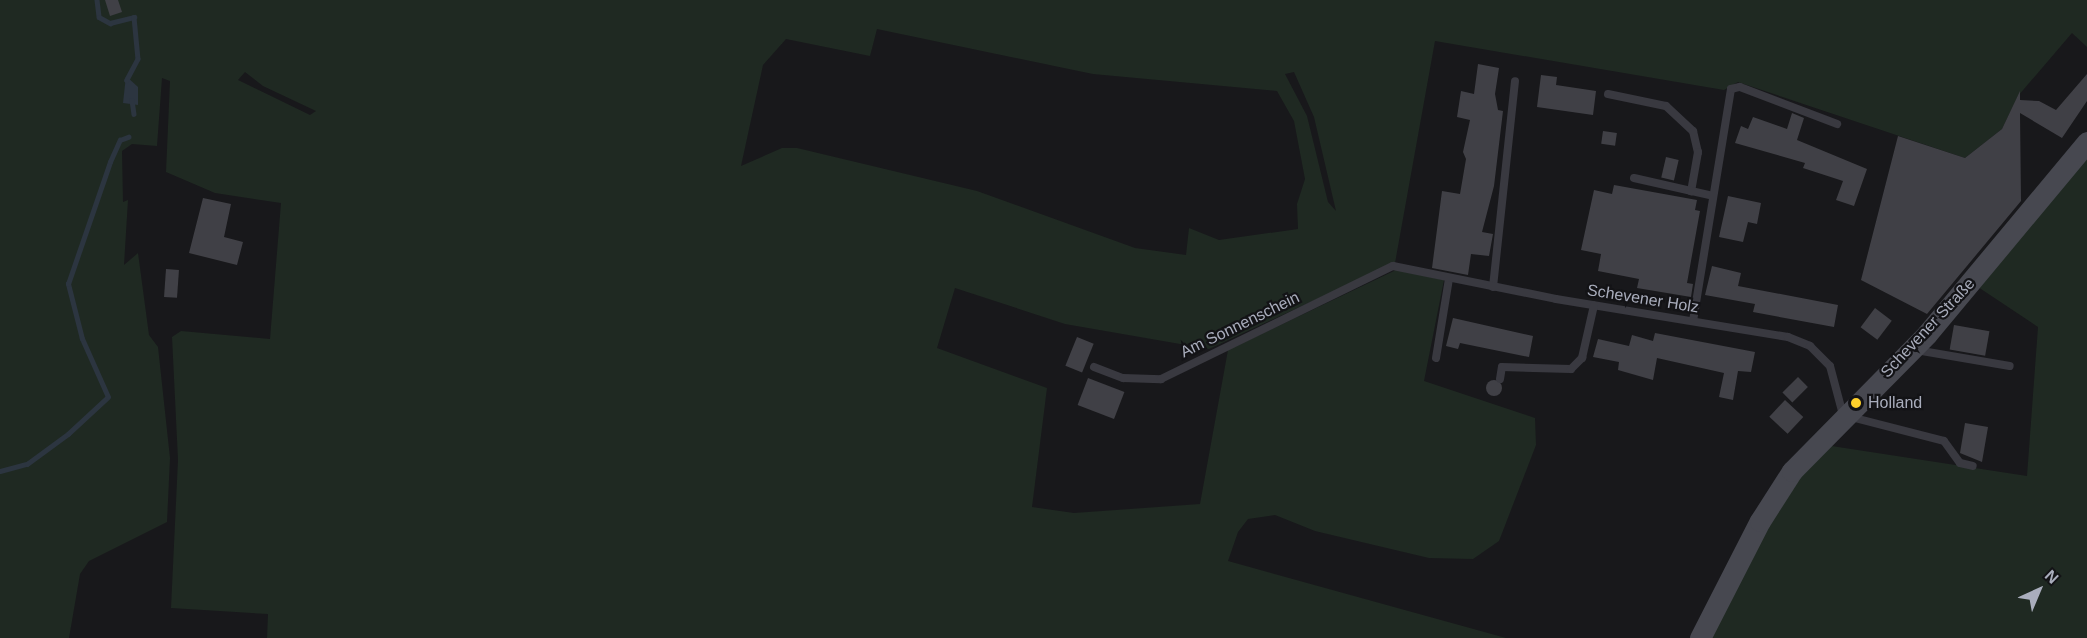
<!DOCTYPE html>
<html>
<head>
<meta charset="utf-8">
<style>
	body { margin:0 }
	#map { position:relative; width:2087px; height:638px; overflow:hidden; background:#18181b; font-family:Helvetica,sans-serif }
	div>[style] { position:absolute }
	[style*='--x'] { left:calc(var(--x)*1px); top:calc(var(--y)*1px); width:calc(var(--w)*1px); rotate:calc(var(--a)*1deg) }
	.green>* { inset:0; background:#1f2922 }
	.water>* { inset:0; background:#2c3540 }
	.stream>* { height:4.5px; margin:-2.25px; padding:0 2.25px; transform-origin:2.25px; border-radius:2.25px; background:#2c3540 }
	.building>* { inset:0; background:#404046; transform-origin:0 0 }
	.round { border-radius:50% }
	.lane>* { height:8px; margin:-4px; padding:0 4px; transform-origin:4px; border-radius:4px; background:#393940 }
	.secondary>* { height:21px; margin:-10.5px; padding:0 10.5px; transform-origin:10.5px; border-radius:10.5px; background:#474850 }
	.dots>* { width:16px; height:16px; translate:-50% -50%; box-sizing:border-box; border:3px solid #131316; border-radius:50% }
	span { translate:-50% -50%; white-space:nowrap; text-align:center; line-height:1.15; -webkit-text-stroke:4.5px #131316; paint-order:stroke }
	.street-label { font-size:16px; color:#a9adbc }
	.poi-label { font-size:16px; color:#a9adbc }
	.left { translate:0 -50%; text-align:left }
	.north { position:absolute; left:2009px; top:560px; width:60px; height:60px; -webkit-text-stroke:4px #131316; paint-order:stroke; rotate:44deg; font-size:16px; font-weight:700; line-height:24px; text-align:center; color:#a9adbc }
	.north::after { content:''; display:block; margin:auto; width:21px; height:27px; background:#a9adbc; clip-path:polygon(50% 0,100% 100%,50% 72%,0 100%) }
</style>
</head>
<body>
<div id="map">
	<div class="green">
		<i style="clip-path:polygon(evenodd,0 0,2087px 0,2087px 47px,2072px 33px,2018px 96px,2002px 129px,1965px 158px,1738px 82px,1724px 90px,1435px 41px,1395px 263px,1209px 349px,1065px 324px,955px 288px,937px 348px,1047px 388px,1032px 507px,1074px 513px,1200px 504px,1228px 350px,1396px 270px,1444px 280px,1424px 381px,1535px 418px,1536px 445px,1499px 541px,1473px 559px,1429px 558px,1315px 531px,1275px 515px,1248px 519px,1238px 532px,1228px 561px,1506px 638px,267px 638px,268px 614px,171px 608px,178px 460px,172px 337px,181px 331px,270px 339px,281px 203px,215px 193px,166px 172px,170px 81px,162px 78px,157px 146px,132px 144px,122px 151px,123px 202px,128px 200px,124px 265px,138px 253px,149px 335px,158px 347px,170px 458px,167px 522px,89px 561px,80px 574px,69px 638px,0 638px,0 0,877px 29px,1093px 74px,1277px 91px,1294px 121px,1305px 179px,1297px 204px,1298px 229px,1219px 240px,1189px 228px,1186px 255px,1135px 248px,977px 191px,797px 148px,782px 148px,741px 166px,763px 65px,786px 39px,870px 56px,877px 29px,0 0,245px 72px,263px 86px,316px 111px,310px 115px,238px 80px,245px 72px,0 0,1294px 72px,1314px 117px,1336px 211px,1328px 202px,1307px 116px,1285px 74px,1294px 72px)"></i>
		<i style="clip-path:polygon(2087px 149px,2087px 638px,1710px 638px,1758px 540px,1796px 478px,1825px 445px,2027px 476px,2038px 327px,1978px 287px)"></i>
	</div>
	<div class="water">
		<i style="clip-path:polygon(126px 76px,138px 87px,138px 105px,123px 103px)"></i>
	</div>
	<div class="stream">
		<i style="--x:97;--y:0;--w:17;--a:83"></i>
		<i style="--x:99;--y:17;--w:13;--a:29"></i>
		<i style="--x:110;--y:23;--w:25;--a:-14"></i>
		<i style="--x:134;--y:17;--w:42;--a:84.6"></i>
		<i style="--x:138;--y:59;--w:24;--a:118"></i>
		<i style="--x:132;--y:100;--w:14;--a:82"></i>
		<i style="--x:0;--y:471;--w:28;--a:-15"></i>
		<i style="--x:27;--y:464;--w:51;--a:-36.2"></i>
		<i style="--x:68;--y:434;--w:54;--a:-42.8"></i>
		<i style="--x:108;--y:397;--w:64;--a:-114.1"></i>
		<i style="--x:82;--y:339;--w:57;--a:-104.3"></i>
		<i style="--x:68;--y:284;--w:129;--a:-71"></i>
		<i style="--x:110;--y:162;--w:24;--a:-66"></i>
		<i style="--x:120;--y:140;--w:9;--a:-21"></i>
	</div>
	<div class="building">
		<i style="clip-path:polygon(105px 0,118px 0,122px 12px,110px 16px)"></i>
		<i style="clip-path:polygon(1478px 64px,1499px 68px,1495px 94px,1498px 110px,1503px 111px,1494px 186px,1482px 232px,1493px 234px,1489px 256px,1471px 254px,1468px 275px,1432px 268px,1442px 191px,1460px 194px,1466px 159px,1463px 152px,1470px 120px,1457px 117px,1461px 91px,1474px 94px)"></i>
		<i style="clip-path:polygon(2087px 74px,2087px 101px,2062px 138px,2020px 113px,2021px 201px,1927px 314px,1861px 280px,1898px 136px,1965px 158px,2002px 129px,2020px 91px,2020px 100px,2039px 101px,2056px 110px)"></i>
		<i style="clip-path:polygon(1541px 75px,1557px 77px,1556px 85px,1596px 91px,1593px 115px,1537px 107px)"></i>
		<i style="clip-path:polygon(1792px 113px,1804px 118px,1797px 140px,1867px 169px,1854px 206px,1836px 200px,1843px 181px,1803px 168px,1805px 163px,1735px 143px,1741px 126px,1748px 129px,1753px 117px,1787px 129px)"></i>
		<i style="left:1603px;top:131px;width:14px;height:13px;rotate:8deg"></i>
		<i style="left:1666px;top:157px;width:13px;height:21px;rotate:13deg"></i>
		<i style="clip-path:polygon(1614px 185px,1697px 200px,1695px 210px,1700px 211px,1687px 283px,1693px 284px,1691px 297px,1637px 288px,1639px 279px,1598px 271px,1601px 254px,1581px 250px,1594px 190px,1612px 194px)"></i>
		<i style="clip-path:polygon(1728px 196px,1761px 203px,1757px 224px,1748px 222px,1743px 242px,1719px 237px)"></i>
		<i style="clip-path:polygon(203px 198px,231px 204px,224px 237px,243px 242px,237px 265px,189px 253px)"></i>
		<i style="clip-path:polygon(1712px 266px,1741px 273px,1738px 286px,1838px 305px,1834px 327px,1753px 312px,1755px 304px,1705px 295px)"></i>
		<i style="left:166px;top:269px;width:13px;height:28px;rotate:4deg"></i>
		<i style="left:1875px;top:308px;width:21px;height:24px;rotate:37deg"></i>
		<i style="clip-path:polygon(1453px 318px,1533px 336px,1529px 357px,1460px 343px,1458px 349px,1446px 346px)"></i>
		<i style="left:1954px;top:325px;width:36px;height:25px;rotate:10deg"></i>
		<i style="clip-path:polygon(1655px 333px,1755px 352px,1751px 372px,1738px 371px,1733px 400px,1719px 397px,1724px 373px,1657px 358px,1653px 380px,1618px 370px,1619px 362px,1593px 357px,1598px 339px,1629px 346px,1632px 335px,1653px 341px)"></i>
		<i style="left:1077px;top:337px;width:18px;height:31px;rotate:22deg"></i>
		<i style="left:1798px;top:377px;width:14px;height:22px;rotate:45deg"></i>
		<i style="left:1088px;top:378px;width:39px;height:29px;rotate:21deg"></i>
		<i class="round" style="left:1486px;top:380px;width:16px;height:16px"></i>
		<i style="left:1785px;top:400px;width:25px;height:23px;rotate:43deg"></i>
		<i style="clip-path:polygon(1965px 423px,1988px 427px,1982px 462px,1960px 453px)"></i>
	</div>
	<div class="lane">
		<i style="--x:1608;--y:94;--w:59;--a:11.7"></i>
		<i style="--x:1666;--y:106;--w:37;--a:43"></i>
		<i style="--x:1693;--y:131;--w:22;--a:77"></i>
		<i style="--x:1698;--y:152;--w:40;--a:100"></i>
		<i style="--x:1634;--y:178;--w:81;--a:12.8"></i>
		<i style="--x:1493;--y:287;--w:207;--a:-83.9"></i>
		<i style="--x:1693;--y:321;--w:235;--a:-80.7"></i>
		<i style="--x:1731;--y:89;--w:9;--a:-13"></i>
		<i style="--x:1740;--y:87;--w:104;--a:20.9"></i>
		<i style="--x:1916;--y:350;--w:95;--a:9.7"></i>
		<i style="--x:1436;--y:358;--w:80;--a:-80.7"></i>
		<i style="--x:1094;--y:367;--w:31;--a:21"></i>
		<i style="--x:1123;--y:378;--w:38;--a:2"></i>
		<i style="--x:1161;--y:379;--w:258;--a:-26"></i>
		<i style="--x:1393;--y:266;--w:166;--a:11.4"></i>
		<i style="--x:1556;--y:299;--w:235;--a:9.3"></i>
		<i style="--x:1788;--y:337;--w:24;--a:22"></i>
		<i style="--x:1810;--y:346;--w:28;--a:45"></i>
		<i style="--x:1830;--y:366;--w:51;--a:75.1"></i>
		<i style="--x:1843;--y:415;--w:104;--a:14.4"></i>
		<i style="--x:1944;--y:441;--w:27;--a:54"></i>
		<i style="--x:1960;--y:463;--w:13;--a:13"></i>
		<i style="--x:1500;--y:379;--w:12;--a:-81"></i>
		<i style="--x:1502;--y:367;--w:69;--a:1.7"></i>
		<i style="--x:1571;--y:369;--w:16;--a:-45"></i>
		<i style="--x:1582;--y:358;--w:54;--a:-77.2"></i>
	</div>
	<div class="secondary">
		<i style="--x:1700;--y:638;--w:131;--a:-62.9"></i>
		<i style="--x:1760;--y:521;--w:59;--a:-57.4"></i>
		<i style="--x:1792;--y:471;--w:192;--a:-45.4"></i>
		<i style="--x:1927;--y:334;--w:250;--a:-50.2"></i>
	</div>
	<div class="dots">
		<i style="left:1856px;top:403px;background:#ffd12c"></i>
	</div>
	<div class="street-label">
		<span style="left:1643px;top:299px;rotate:9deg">Schevener Holz</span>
		<span style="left:1240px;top:325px;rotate:-26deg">Am Sonnenschein</span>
		<span style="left:1928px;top:328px;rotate:-47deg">Schevener Straße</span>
	</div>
	<div class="poi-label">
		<span class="left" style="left:1868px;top:403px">Holland</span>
	</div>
	<div class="north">N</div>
</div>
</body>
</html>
